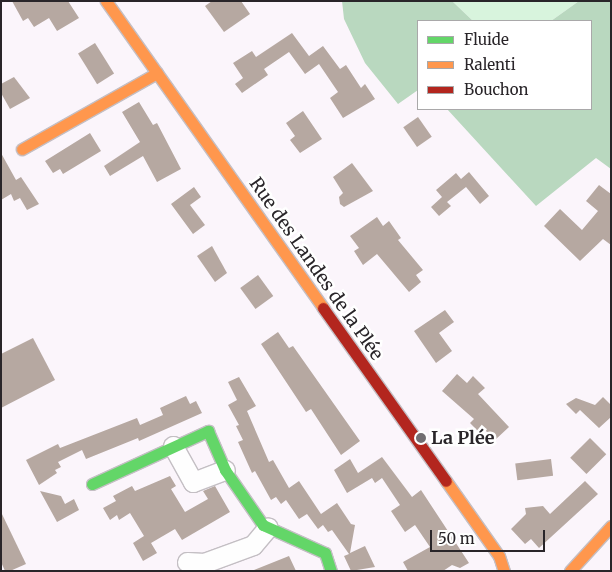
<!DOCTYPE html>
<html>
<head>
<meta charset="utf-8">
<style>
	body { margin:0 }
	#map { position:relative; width:612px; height:572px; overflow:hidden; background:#fbf5fb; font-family:Merriweather,serif }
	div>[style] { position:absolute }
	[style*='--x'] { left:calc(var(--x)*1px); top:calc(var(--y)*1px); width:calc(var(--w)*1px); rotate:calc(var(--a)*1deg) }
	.green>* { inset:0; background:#d8f4dd }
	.forest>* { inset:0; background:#b9d8bf }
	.building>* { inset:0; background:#b6a8a1; transform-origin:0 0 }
	.roads { filter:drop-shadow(1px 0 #c4bfc4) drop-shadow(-1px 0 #c4bfc4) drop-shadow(0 1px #c4bfc4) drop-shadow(0 -1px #c4bfc4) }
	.street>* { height:19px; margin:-9.5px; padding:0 9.5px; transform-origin:9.5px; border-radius:9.5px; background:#fefefe }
	.fast>* { height:11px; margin:-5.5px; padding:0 5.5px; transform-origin:5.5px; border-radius:5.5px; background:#63d668 }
	.slow>* { height:11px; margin:-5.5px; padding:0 5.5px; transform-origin:5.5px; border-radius:5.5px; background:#ff974d }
	.jam>* { height:11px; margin:-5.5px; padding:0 5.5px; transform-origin:5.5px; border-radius:5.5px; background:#b3261e }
	.dots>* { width:14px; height:14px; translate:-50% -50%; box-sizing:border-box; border:2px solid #fff; border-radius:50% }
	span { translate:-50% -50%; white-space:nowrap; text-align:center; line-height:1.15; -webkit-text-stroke:5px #fff; paint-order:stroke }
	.street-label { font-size:18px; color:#292529 }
	.poi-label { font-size:18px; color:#292529; font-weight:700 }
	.left { translate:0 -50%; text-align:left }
	.frame { position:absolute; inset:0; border:2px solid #292529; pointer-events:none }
	.legend { position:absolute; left:417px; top:20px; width:175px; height:90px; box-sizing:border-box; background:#fff; border:1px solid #a9a8a9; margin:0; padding:6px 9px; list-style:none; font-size:15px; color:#292529 }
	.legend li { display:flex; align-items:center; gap:10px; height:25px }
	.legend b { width:25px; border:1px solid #a9a8a9 }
	.scale { position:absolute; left:430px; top:530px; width:115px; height:22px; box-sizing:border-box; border:2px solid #292529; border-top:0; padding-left:6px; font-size:15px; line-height:18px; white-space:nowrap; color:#292529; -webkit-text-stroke:4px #fff; paint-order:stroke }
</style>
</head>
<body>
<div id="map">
	<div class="green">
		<i style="clip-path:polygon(452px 1px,579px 1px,551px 21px,473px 21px)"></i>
	</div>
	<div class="forest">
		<i style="clip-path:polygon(342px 1px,452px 1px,473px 21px,418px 21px,418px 90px,398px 104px,365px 63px,344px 19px)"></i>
		<i style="clip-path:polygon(579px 1px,611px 1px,611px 169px,596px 158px,536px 206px,447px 109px,591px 109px,591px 21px,551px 21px)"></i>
	</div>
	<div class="building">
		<i style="clip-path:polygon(12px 1px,68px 1px,79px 18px,57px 31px,49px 18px,34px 27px,28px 18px,23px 21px)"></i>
		<i style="clip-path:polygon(212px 1px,241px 1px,250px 14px,224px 32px,205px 6px)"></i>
		<i style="clip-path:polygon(292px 33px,309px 56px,323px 46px,340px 69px,346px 65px,361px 88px,365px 84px,375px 99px,343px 118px,330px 98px,338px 92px,319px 64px,305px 74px,289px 52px,264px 69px,268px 75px,242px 93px,235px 84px,243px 78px,233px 63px,252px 51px,256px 57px)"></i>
		<i style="left:95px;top:43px;width:36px;height:20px;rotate:58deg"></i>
		<i style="clip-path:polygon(14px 77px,30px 98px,10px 109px,1px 93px,1px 84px)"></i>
		<i style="clip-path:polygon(139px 102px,153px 125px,157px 123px,181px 169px,157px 182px,143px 156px,110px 176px,104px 166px,140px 142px,122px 112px)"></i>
		<i style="clip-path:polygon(303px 111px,322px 139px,300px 153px,290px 140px,295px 136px,286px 123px)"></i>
		<i style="left:418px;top:117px;width:24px;height:18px;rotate:55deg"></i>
		<i style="clip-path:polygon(90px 133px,101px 151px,63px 174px,60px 169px,53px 173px,45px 161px)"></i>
		<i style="clip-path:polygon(1px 153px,16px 180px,21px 177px,39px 204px,27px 210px,20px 198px,14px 201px,11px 194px,1px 200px)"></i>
		<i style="clip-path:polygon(352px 163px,373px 191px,344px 207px,340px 204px,339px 197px,343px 193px,333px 177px)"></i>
		<i style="clip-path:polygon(469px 172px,489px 196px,480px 204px,466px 187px,447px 202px,451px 206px,439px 216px,431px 207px,442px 197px,436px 190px,456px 173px,461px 179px)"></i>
		<i style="clip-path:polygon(599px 185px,611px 194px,611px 245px,603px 239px,580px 261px,544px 226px,560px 209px,582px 230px,598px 211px,586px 201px)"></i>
		<i style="clip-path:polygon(194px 187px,201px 197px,190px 205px,205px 225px,193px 234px,171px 204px)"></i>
		<i style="clip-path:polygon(377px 217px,383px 226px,389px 221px,401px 238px,398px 240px,423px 270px,416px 275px,421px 282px,409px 292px,377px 254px,363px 265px,354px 251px,359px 248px,350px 236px)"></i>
		<i style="clip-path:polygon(212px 246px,227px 273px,215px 282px,197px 256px)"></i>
		<i style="left:258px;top:275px;width:26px;height:22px;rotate:54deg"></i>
		<i style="clip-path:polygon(445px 310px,454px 322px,439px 333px,452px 351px,436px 363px,414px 331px)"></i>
		<i style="clip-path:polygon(278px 332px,289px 348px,293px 346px,360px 441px,341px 455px,311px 409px,306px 412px,261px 344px)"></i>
		<i style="clip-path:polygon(33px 338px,55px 380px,1px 408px,1px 354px)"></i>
		<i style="clip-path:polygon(457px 374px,467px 383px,473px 376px,485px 388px,478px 394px,509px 427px,495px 440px,485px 430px,481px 434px,470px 423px,474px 419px,442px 391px)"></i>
		<i style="clip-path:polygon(239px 377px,256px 406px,247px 411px,269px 462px,273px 460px,289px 488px,299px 481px,321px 514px,337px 503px,351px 524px,355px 525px,350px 553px,365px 546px,375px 567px,351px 571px,344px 556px,349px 554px,332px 530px,328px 532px,323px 525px,318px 529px,307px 514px,299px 519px,286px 500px,281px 504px,276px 497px,271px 500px,255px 471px,252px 473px,238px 442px,243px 440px,236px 426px,239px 425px,228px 405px,237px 400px,228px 382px)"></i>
		<i style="clip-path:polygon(186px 396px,190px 404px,196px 401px,202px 413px,139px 441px,138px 438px,86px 459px,82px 450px,58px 462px,61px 467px,55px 470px,57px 473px,39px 485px,26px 460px,58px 444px,60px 448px,137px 418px,140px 425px,163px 415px,160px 408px)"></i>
		<i style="clip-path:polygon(603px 397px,611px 405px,611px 417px,599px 428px,580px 410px,576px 414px,566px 404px,576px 398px,595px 405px)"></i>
		<i style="left:590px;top:438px;width:23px;height:28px;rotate:45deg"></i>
		<i style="clip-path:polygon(382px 457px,412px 497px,421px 490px,469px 563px,460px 568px,452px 565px,443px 571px,408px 571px,403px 562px,430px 547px,415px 525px,405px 532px,391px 511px,400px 505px,382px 478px,375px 483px,372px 478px,347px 493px,334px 470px,350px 459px,358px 473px)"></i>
		<i style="left:551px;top:459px;width:17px;height:36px;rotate:83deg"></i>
		<i style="clip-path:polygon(170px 476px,176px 486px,171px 489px,185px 512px,208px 499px,203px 491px,215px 486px,230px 512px,182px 540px,175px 529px,151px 543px,157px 553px,143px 561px,133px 543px,144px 536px,130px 513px,119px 520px,117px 515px,110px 520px,103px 508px,116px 501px,113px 496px,132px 486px,135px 491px)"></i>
		<i style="clip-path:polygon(585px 481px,598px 494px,539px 548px,531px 539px,525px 544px,511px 529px,526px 514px,525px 508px,543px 506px,550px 514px)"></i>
		<i style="clip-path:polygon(40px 491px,61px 496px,65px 504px,74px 499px,79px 510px,57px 522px)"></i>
		<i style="clip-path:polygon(1px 512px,26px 564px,10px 571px,5px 571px,1px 562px)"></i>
		<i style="clip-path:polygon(289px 556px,296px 571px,254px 571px,254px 570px)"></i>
	</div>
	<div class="roads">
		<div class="street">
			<i style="--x:173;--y:446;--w:41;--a:60.9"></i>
			<i style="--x:193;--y:482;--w:34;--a:-21"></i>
			<i style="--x:187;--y:562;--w:17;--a:3"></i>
			<i style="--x:204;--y:563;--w:52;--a:-20.2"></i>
			<i style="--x:253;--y:545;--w:23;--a:-50"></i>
		</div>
		<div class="fast">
			<i style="--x:92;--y:484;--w:128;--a:-24.6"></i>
			<i style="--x:208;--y:431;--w:43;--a:66.4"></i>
			<i style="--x:225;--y:470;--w:67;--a:55.4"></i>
			<i style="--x:263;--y:525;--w:68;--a:24.3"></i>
			<i style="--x:325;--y:553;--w:19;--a:72"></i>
		</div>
		<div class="slow">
			<i style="--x:106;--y:1;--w:376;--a:54.7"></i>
			<i style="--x:22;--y:149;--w:155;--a:-29.4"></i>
			<i style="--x:446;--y:481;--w:92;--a:54.8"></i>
			<i style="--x:499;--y:556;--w:16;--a:72"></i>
			<i style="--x:570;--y:571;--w:61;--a:-47.7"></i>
		</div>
		<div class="jam">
			<i style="--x:323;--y:308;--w:212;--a:54.6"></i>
		</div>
	</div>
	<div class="dots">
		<i style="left:421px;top:438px;background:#726e72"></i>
	</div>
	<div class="street-label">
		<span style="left:316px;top:269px;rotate:55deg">Rue des Landes de la Plée</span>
	</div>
	<div class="poi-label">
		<span class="left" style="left:431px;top:438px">La Plée</span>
	</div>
	<div class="frame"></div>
	<ul class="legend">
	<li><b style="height:6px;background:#63d668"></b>Fluide</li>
	<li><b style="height:6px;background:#ff974d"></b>Ralenti</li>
	<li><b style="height:6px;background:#b3261e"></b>Bouchon</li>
	</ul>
	<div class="scale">50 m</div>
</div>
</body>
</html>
